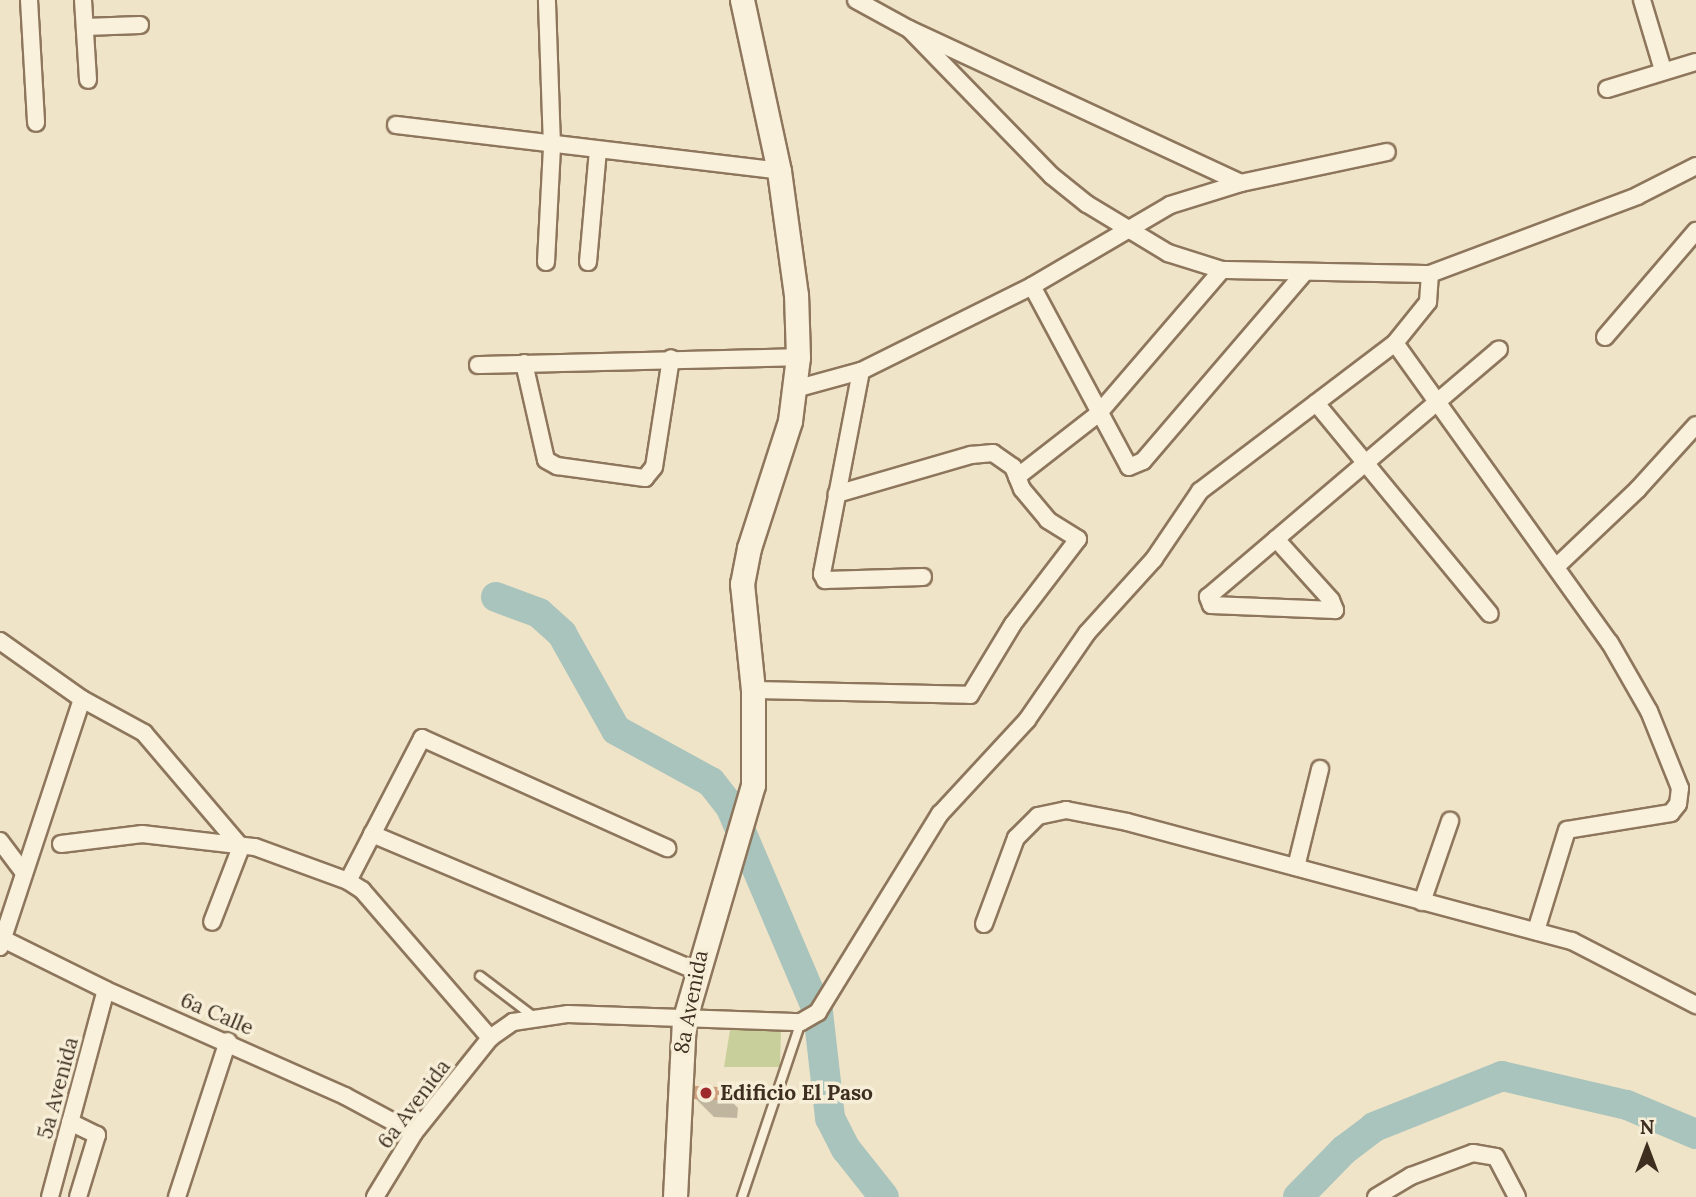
<!DOCTYPE html>
<html>
<head>
<meta charset="utf-8">
<style>
	body { margin:0 }
	#map { position:relative; width:1696px; height:1197px; overflow:hidden; background:#f0e4c8; font-family:Lora,serif }
	div>[style] { position:absolute }
	[style*='--x'] { left:calc(var(--x)*1px); top:calc(var(--y)*1px); width:calc(var(--w)*1px); rotate:calc(var(--a)*1deg) }
	.green>* { inset:0; background:#c9cf9b }
	.shadow>* { inset:0; background:#0003 }
	.river>* { height:30px; margin:-15px; padding:0 15px; transform-origin:15px; border-radius:15px; background:#a9c4bc }
	.building>* { inset:0; background:#cf9f7d; transform-origin:0 0 }
	.roads { filter:drop-shadow(2px 0 #8d765c) drop-shadow(-2px 0 #8d765c) drop-shadow(0 2px #8d765c) drop-shadow(0 -2px #8d765c) }
	.lane>* { height:8px; margin:-4px; padding:0 4px; transform-origin:4px; border-radius:4px; background:#faf1dc }
	.street>* { height:16px; margin:-8px; padding:0 8px; transform-origin:8px; border-radius:8px; background:#faf1dc }
	.secondary>* { height:23px; margin:-11.5px; padding:0 11.5px; transform-origin:11.5px; border-radius:11.5px; background:#faf1dc }
	.dots>* { width:19px; height:19px; translate:-50% -50%; box-sizing:border-box; border:4px solid #f7eed8; border-radius:50% }
	span { translate:-50% -50%; white-space:nowrap; text-align:center; line-height:1.15; -webkit-text-stroke:7px #f7eed8; paint-order:stroke }
	.street-label { font-size:21px; color:#3d2e20 }
	.poi-label { font-size:21px; color:#3d2e20; font-weight:700 }
	.left { translate:0 -50%; text-align:left }
	.north { position:absolute; left:1612px; top:1113px; width:70px; height:70px; -webkit-text-stroke:5px #f7eed8; paint-order:stroke; rotate:0deg; font-size:19px; font-weight:700; line-height:28px; text-align:center; color:#3d2e20 }
	.north::after { content:''; display:block; margin:auto; width:24px; height:32px; background:#3d2e20; clip-path:polygon(50% 0,100% 100%,50% 72%,0 100%) }
</style>
</head>
<body>
<div id="map">
	<div class="green">
		<i style="clip-path:polygon(781px 1029px,780px 1067px,724px 1067px,730px 1030px)"></i>
	</div>
	<div class="shadow">
		<i style="clip-path:polygon(719px 1089px,738px 1108px,737px 1118px,714px 1117px,695px 1098px)"></i>
	</div>
	<div class="river">
		<i style="--x:496;--y:597;--w:46;--a:20.4"></i>
		<i style="--x:539;--y:613;--w:31;--a:42"></i>
		<i style="--x:562;--y:634;--w:110;--a:60.6"></i>
		<i style="--x:616;--y:730;--w:108;--a:28.7"></i>
		<i style="--x:711;--y:782;--w:33;--a:52"></i>
		<i style="--x:731;--y:808;--w:222;--a:66.9"></i>
		<i style="--x:818;--y:1012;--w:107;--a:83.5"></i>
		<i style="--x:830;--y:1118;--w:35;--a:63"></i>
		<i style="--x:846;--y:1149;--w:61;--a:51.6"></i>
		<i style="--x:1298;--y:1197;--w:66;--a:-45.6"></i>
		<i style="--x:1344;--y:1150;--w:38;--a:-37"></i>
		<i style="--x:1374;--y:1127;--w:138;--a:-21.7"></i>
		<i style="--x:1502;--y:1076;--w:128;--a:13.1"></i>
		<i style="--x:1627;--y:1105;--w:75;--a:22.8"></i>
	</div>
	<div class="building">
		<i style="left:694px;top:1086px;width:26px;height:13px;rotate:2deg"></i>
	</div>
	<div class="roads">
		<div class="lane">
			<i style="--x:480;--y:976;--w:68;--a:37.2"></i>
			<i style="--x:742;--y:1197;--w:185;--a:-71.4"></i>
		</div>
		<div class="street">
			<i style="--x:29;--y:0;--w:123;--a:86.7"></i>
			<i style="--x:83;--y:0;--w:80;--a:86.4"></i>
			<i style="--x:856;--y:0;--w:60;--a:28.7"></i>
			<i style="--x:909;--y:29;--w:366;--a:24.9"></i>
			<i style="--x:1642;--y:0;--w:73;--a:73.3"></i>
			<i style="--x:85;--y:27;--w:55;--a:-2.1"></i>
			<i style="--x:909;--y:29;--w:205;--a:45.8"></i>
			<i style="--x:1052;--y:176;--w:45;--a:38.7"></i>
			<i style="--x:1087;--y:204;--w:95;--a:31.2"></i>
			<i style="--x:1168;--y:253;--w:57;--a:17.5"></i>
			<i style="--x:1222;--y:270;--w:208;--a:1.1"></i>
			<i style="--x:1430;--y:274;--w:221;--a:-20.6"></i>
			<i style="--x:1637;--y:196;--w:66;--a:-27"></i>
			<i style="--x:1607;--y:89;--w:93;--a:-16.9"></i>
			<i style="--x:396;--y:125;--w:386;--a:6.8"></i>
			<i style="--x:546;--y:262;--w:116;--a:-87"></i>
			<i style="--x:552;--y:146;--w:146;--a:-92"></i>
			<i style="--x:588;--y:262;--w:111;--a:-84.9"></i>
			<i style="--x:1032;--y:286;--w:205;--a:61.8"></i>
			<i style="--x:1129;--y:467;--w:15;--a:-23"></i>
			<i style="--x:1143;--y:461;--w:246;--a:-49.4"></i>
			<i style="--x:1605;--y:337;--w:140;--a:-49.4"></i>
			<i style="--x:1395;--y:343;--w:369;--a:54.4"></i>
			<i style="--x:1610;--y:643;--w:78;--a:60.2"></i>
			<i style="--x:1649;--y:711;--w:83;--a:68.1"></i>
			<i style="--x:1680;--y:788;--w:16;--a:97"></i>
			<i style="--x:1678;--y:804;--w:11;--a:128"></i>
			<i style="--x:1671;--y:813;--w:105;--a:170.7"></i>
			<i style="--x:1567;--y:830;--w:106;--a:107.1"></i>
			<i style="--x:524;--y:363;--w:99;--a:77.2"></i>
			<i style="--x:546;--y:460;--w:13;--a:29"></i>
			<i style="--x:557;--y:466;--w:89;--a:7.8"></i>
			<i style="--x:645;--y:478;--w:14;--a:-51"></i>
			<i style="--x:654;--y:467;--w:110;--a:-81.1"></i>
			<i style="--x:478;--y:365;--w:320;--a:-1.4"></i>
			<i style="--x:861;--y:371;--w:207;--a:100.9"></i>
			<i style="--x:822;--y:574;--w:7;--a:63"></i>
			<i style="--x:825;--y:580;--w:98;--a:-1.8"></i>
			<i style="--x:795;--y:389;--w:68;--a:-15.3"></i>
			<i style="--x:861;--y:371;--w:191;--a:-26.4"></i>
			<i style="--x:1032;--y:286;--w:160;--a:-30.4"></i>
			<i style="--x:1170;--y:205;--w:74;--a:-17.2"></i>
			<i style="--x:1241;--y:183;--w:149;--a:-12"></i>
			<i style="--x:1316;--y:403;--w:273;--a:50.5"></i>
			<i style="--x:1017;--y:477;--w:103;--a:-37.9"></i>
			<i style="--x:1098;--y:414;--w:190;--a:-49.3"></i>
			<i style="--x:1276;--y:539;--w:82;--a:48"></i>
			<i style="--x:1331;--y:600;--w:11;--a:68"></i>
			<i style="--x:1335;--y:610;--w:124;--a:-177.7"></i>
			<i style="--x:1211;--y:605;--w:9;--a:-111"></i>
			<i style="--x:1208;--y:597;--w:382;--a:-40.4"></i>
			<i style="--x:1557;--y:566;--w:112;--a:-43.5"></i>
			<i style="--x:1638;--y:489;--w:86;--a:-47.8"></i>
			<i style="--x:0;--y:641;--w:100;--a:35.3"></i>
			<i style="--x:82;--y:699;--w:71;--a:28.7"></i>
			<i style="--x:144;--y:733;--w:150;--a:49.6"></i>
			<i style="--x:241;--y:847;--w:80;--a:111.1"></i>
			<i style="--x:753;--y:690;--w:217;--a:1.3"></i>
			<i style="--x:970;--y:695;--w:83;--a:-58.8"></i>
			<i style="--x:1013;--y:624;--w:107;--a:-52.6"></i>
			<i style="--x:1078;--y:539;--w:36;--a:-148"></i>
			<i style="--x:1048;--y:520;--w:40;--a:-130"></i>
			<i style="--x:1022;--y:489;--w:24;--a:-112"></i>
			<i style="--x:1013;--y:467;--w:24;--a:-145"></i>
			<i style="--x:993;--y:453;--w:22;--a:175"></i>
			<i style="--x:971;--y:455;--w:140;--a:163.8"></i>
			<i style="--x:372;--y:834;--w:353;--a:22.9"></i>
			<i style="--x:0;--y:841;--w:40;--a:53"></i>
			<i style="--x:61;--y:844;--w:82;--a:-7"></i>
			<i style="--x:142;--y:834;--w:114;--a:6.6"></i>
			<i style="--x:255;--y:847;--w:99;--a:20.1"></i>
			<i style="--x:348;--y:881;--w:17;--a:33"></i>
			<i style="--x:362;--y:890;--w:196;--a:49.1"></i>
			<i style="--x:1296;--y:867;--w:101;--a:-76.2"></i>
			<i style="--x:348;--y:881;--w:161;--a:-62.6"></i>
			<i style="--x:422;--y:738;--w:269;--a:24.2"></i>
			<i style="--x:1422;--y:902;--w:86;--a:-70.9"></i>
			<i style="--x:984;--y:924;--w:92;--a:-69.6"></i>
			<i style="--x:1016;--y:838;--w:31;--a:-45"></i>
			<i style="--x:1038;--y:816;--w:29;--a:-12"></i>
			<i style="--x:1066;--y:810;--w:62;--a:11.1"></i>
			<i style="--x:1127;--y:822;--w:461;--a:15"></i>
			<i style="--x:1572;--y:941;--w:140;--a:27.3"></i>
			<i style="--x:3;--y:939;--w:115;--a:26.3"></i>
			<i style="--x:106;--y:990;--w:261;--a:23.9"></i>
			<i style="--x:345;--y:1096;--w:78;--a:28.2"></i>
			<i style="--x:0;--y:947;--w:261;--a:-71.7"></i>
			<i style="--x:70;--y:1122;--w:30;--a:26"></i>
			<i style="--x:97;--y:1135;--w:65;--a:107"></i>
			<i style="--x:50;--y:1197;--w:214;--a:-74.9"></i>
			<i style="--x:177;--y:1197;--w:164;--a:-71.9"></i>
			<i style="--x:375;--y:1197;--w:75;--a:-58.6"></i>
			<i style="--x:414;--y:1133;--w:122;--a:-51.3"></i>
			<i style="--x:490;--y:1038;--w:28;--a:-35"></i>
			<i style="--x:513;--y:1022;--w:56;--a:-8.3"></i>
			<i style="--x:568;--y:1014;--w:233;--a:2"></i>
			<i style="--x:801;--y:1022;--w:20;--a:-30"></i>
			<i style="--x:818;--y:1012;--w:233;--a:-58.4"></i>
			<i style="--x:940;--y:814;--w:128;--a:-47.2"></i>
			<i style="--x:1027;--y:720;--w:106;--a:-55.4"></i>
			<i style="--x:1087;--y:633;--w:100;--a:-47.8"></i>
			<i style="--x:1154;--y:559;--w:82;--a:-55.9"></i>
			<i style="--x:1200;--y:491;--w:245;--a:-37.2"></i>
			<i style="--x:1395;--y:343;--w:53;--a:-51.2"></i>
			<i style="--x:1428;--y:302;--w:28;--a:-86"></i>
			<i style="--x:1376;--y:1197;--w:41;--a:-31"></i>
			<i style="--x:1411;--y:1176;--w:66;--a:-20.4"></i>
			<i style="--x:1473;--y:1153;--w:23;--a:10"></i>
			<i style="--x:1496;--y:1157;--w:45;--a:62.3"></i>
		</div>
		<div class="secondary">
			<i style="--x:675;--y:1197;--w:176;--a:-87.1"></i>
			<i style="--x:684;--y:1021;--w:246;--a:-73.7"></i>
			<i style="--x:753;--y:785;--w:95;--a:-90"></i>
			<i style="--x:753;--y:690;--w:107;--a:-95.9"></i>
			<i style="--x:742;--y:584;--w:37;--a:-79"></i>
			<i style="--x:749;--y:548;--w:133;--a:-72.1"></i>
			<i style="--x:790;--y:421;--w:64;--a:-82.9"></i>
			<i style="--x:798;--y:357;--w:62;--a:-91.8"></i>
			<i style="--x:796;--y:295;--w:125;--a:-97.8"></i>
			<i style="--x:779;--y:171;--w:175;--a:-102.2"></i>
		</div>
	</div>
	<div class="dots">
		<i style="left:706px;top:1093px;background:#9e2a2b"></i>
	</div>
	<div class="street-label">
		<span style="left:691px;top:1002px;rotate:-79deg">8a Avenida</span>
		<span style="left:217px;top:1014px;rotate:23deg">6a Calle</span>
		<span style="left:58px;top:1088px;rotate:-75deg">5a Avenida</span>
		<span style="left:414px;top:1104px;rotate:-53deg">6a Avenida</span>
	</div>
	<div class="poi-label">
		<span class="left" style="left:720px;top:1093px">Edificio El Paso</span>
	</div>
	<div class="north">N</div>
</div>
</body>
</html>
